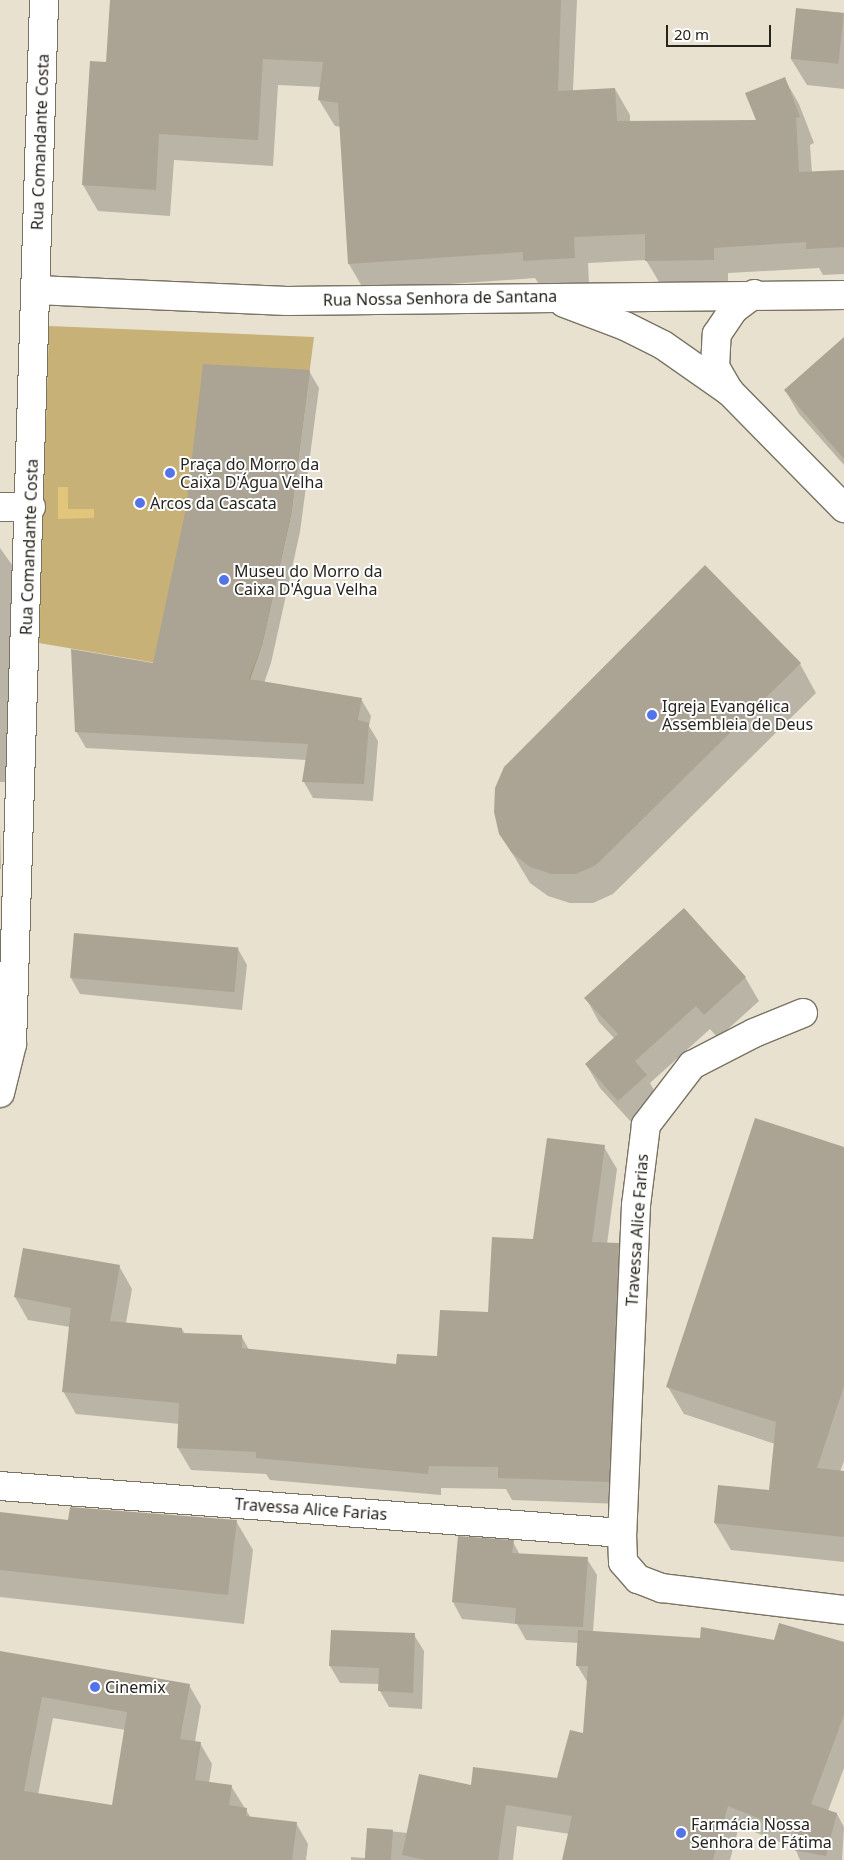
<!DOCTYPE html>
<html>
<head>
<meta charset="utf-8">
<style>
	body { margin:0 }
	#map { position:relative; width:844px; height:1860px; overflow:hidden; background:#e8e1d0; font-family:"Noto Sans",sans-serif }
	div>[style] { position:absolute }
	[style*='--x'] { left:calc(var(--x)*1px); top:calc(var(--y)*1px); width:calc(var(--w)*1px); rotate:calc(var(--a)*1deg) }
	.green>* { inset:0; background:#c7b177 }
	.water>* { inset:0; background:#e1c57b }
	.shadow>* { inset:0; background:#0003 }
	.building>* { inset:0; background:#aba494; transform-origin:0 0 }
	.roads { filter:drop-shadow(1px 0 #797364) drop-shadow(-1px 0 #797364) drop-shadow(0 1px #797364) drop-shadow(0 -1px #797364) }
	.minor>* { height:28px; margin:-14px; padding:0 14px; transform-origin:14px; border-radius:14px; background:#fff }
	.dots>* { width:14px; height:14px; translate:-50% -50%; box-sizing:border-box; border:2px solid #fff; border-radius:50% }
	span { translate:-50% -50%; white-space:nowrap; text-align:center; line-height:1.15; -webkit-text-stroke:4px #fff; paint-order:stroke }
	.street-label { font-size:16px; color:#27241e }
	.poi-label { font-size:16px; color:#27241e }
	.left { translate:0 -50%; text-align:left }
	.scale { position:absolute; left:666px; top:25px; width:105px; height:22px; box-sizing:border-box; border:2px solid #27241e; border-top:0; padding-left:6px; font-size:15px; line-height:18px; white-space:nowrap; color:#27241e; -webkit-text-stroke:4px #fff; paint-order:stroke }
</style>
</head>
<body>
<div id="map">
	<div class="green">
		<i style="clip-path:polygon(49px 326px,314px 337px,291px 515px,262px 645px,250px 679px,39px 643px)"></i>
	</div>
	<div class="water">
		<i style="clip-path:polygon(58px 487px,68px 487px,68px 509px,94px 509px,94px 518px,58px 519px)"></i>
	</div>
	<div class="shadow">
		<i style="clip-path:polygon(111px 0,577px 0,573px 91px,615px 89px,630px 115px,630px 122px,757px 121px,784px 78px,799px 104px,814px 143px,810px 145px,812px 173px,844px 171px,844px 274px,823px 275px,819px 268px,728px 273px,728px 286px,662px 287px,646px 260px,588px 263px,589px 284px,540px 286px,535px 278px,364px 290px,349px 264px,341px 127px,335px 126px,319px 100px,321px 87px,278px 85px,273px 166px,174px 160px,170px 216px,98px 211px,83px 185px,107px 63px)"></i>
		<i style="clip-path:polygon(797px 9px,844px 13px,844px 89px,807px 85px,791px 59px)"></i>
		<i style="clip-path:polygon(844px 338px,844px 465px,799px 414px,785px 390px)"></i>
		<i style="clip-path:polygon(309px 371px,319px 388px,300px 532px,271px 663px,264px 683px,361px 699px,371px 716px,369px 726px,378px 741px,373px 801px,313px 798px,304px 782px,307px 760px,86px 748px,76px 731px,154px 664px)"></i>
		<i style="clip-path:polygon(0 548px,15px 569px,16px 782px,0 782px)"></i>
		<i style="clip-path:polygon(800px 664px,816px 693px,613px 894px,593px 903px,570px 903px,548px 896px,530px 883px,500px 833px)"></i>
		<i style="clip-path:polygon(0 825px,1px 869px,0 869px)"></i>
		<i style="clip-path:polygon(238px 949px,247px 965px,242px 1010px,80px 994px,71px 978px)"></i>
		<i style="clip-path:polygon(745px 977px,759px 1001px,718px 1038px,710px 1029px,650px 1083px,659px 1099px,632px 1123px,600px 1088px,586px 1064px,615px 1039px,599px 1022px,586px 998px)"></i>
		<i style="clip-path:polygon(604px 1147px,617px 1169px,607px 1244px,618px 1244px,631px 1267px,621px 1504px,512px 1500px,506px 1489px,441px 1488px,441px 1495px,270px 1480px,266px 1474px,191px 1470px,178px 1448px,180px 1424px,76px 1414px,63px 1391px,70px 1327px,28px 1320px,15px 1297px,119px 1266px,132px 1289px,126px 1323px,182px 1329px,185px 1334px,242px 1337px,249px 1350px,398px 1366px,438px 1358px,489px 1314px,535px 1240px)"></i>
		<i style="clip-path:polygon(844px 1149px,844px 1461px,840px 1472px,844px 1472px,844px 1562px,731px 1550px,715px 1523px,770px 1491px,775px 1444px,684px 1414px,668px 1387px)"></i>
		<i style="clip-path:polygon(0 1513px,69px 1521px,236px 1521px,253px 1550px,244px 1624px,0 1597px)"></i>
		<i style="clip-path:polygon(459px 1538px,513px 1542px,520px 1555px,587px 1559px,597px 1575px,593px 1632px,701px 1639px,844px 1643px,844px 1768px,828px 1811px,837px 1814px,844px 1827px,842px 1860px,800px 1860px,795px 1848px,739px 1826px,730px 1860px,564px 1860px,570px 1834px,517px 1826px,513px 1860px,351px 1860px,351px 1857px,365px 1858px,368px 1829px,408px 1833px,472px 1786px,558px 1780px,584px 1735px,588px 1683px,577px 1665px,579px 1643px,526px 1640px,517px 1624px,462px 1619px,453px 1602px)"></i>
		<i style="clip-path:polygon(332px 1632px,414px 1635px,424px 1651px,422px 1709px,389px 1707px,380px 1691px,380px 1684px,340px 1683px,330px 1666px)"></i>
		<i style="clip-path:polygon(evenodd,0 1653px,189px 1685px,201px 1706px,195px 1742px,200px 1743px,212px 1764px,209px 1783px,231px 1786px,251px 1818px,296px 1823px,308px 1844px,306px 1860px,0 1860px,0 1653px,53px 1718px,126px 1730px,113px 1807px,38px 1795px,53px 1718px)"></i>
	</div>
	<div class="building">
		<i style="clip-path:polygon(110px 0,561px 0,558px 91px,615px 88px,617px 121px,756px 120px,745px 93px,785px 77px,800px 117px,796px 118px,799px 172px,844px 170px,844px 247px,806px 249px,806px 242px,714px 248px,714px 260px,645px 261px,645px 234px,574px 237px,575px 258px,523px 261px,523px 252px,348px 264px,338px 103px,318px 100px,323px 62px,263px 59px,258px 140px,159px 134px,156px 190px,82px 185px,90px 61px,106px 62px)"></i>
		<i style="left:796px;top:8px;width:48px;height:51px;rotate:6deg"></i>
		<i style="clip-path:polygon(844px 337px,844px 459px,784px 390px)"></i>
		<i style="clip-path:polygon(203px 364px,310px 370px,291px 515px,262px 645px,249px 679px,362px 698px,358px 720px,369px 723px,364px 784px,302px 782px,308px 744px,75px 732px,71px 649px,153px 663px,186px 508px)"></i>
		<i style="clip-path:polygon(705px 565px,801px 663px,596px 865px,576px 874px,552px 874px,530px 867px,512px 853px,499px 834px,494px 812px,495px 788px,504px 767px)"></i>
		<i style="clip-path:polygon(684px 908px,746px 977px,704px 1015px,696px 1006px,635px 1061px,647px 1075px,618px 1101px,585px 1064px,618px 1034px,584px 998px)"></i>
		<i style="left:74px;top:933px;width:165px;height:45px;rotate:5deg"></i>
		<i style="clip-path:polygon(755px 1118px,844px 1147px,844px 1386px,817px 1468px,844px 1471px,844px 1537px,714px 1523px,718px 1485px,769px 1490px,776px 1422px,666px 1387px)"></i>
		<i style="clip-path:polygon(547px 1138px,605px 1145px,592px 1242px,619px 1243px,609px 1482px,498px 1478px,498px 1467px,429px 1466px,428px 1474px,256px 1458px,256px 1452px,177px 1448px,179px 1403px,62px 1392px,71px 1308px,14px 1297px,23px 1248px,120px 1265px,110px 1321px,182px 1328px,182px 1333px,242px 1335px,242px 1348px,396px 1364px,397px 1354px,437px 1356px,440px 1310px,488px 1312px,492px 1237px,533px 1239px)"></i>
		<i style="clip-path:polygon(70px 1507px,237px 1520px,228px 1595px,0 1570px,0 1512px,68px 1520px)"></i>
		<i style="clip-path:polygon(458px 1536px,514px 1540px,512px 1553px,588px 1557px,583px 1627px,515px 1624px,516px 1608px,452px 1602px)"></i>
		<i style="clip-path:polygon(779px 1623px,844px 1642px,844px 1715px,811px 1804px,837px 1813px,826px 1856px,793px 1850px,798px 1834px,728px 1806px,713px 1860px,562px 1860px,572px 1816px,506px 1805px,498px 1860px,425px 1860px,402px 1855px,419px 1774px,471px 1785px,473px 1767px,557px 1778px,570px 1730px,583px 1733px,588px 1666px,576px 1666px,578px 1630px,700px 1638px,701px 1627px,774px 1640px)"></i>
		<i style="clip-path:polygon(331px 1630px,415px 1633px,413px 1693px,378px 1691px,379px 1668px,329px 1666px)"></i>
		<i style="clip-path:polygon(evenodd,0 1651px,190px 1684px,180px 1739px,201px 1742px,195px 1780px,232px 1785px,229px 1805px,247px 1808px,246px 1816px,297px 1822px,292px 1860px,0 1860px,0 1651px,42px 1697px,127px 1712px,112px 1805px,24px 1791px,42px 1697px)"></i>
		<i style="left:367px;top:1828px;width:26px;height:32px;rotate:4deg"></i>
	</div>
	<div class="roads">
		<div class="minor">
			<i style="--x:36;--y:290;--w:251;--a:2.5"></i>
			<i style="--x:287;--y:301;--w:557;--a:-0.62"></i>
			<i style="--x:564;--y:303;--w:65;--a:20.7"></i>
			<i style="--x:625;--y:326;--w:42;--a:26.6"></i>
			<i style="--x:663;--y:345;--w:82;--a:35"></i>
			<i style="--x:730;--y:392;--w:163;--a:45.5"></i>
			<i style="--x:729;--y:391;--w:28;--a:-120"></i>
			<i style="--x:715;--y:367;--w:33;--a:-87"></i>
			<i style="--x:717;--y:334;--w:30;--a:-56"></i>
			<i style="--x:734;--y:309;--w:25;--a:-37"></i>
			<i style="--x:0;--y:507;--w:31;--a:0"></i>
			<i style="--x:803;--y:1013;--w:53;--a:157.8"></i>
			<i style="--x:754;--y:1033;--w:70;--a:152.7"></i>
			<i style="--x:692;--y:1065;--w:76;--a:127.5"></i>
			<i style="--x:646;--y:1125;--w:81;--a:97.1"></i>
			<i style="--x:636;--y:1205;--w:328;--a:92.4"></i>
			<i style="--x:622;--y:1533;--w:29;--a:88"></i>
			<i style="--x:623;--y:1562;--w:23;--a:49"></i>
			<i style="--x:638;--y:1579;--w:26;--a:21"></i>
			<i style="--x:662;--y:1588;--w:183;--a:6.9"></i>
			<i style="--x:0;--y:1093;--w:50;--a:-76.2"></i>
			<i style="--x:12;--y:1044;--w:1044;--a:-88.24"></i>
			<i style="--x:0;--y:1486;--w:624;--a:4.32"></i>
		</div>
	</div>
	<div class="dots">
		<i style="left:170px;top:473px;background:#5373e8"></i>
		<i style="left:140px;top:503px;background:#5373e8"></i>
		<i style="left:224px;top:580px;background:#5373e8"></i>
		<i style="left:652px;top:715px;background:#5373e8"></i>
		<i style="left:95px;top:1687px;background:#5373e8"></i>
		<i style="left:681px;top:1833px;background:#5373e8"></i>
	</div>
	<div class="street-label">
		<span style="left:40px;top:142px;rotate:-88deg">Rua Comandante Costa</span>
		<span style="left:440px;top:298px;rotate:-1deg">Rua Nossa Senhora de Santana</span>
		<span style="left:29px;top:547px;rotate:-88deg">Rua Comandante Costa</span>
		<span style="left:637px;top:1230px;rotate:-86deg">Travessa Alice Farias</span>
		<span style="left:311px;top:1509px;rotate:4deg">Travessa Alice Farias</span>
	</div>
	<div class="poi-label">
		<span class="left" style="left:180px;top:473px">Praça do Morro da<br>Caixa D'Água Velha</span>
		<span class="left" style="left:150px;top:503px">Arcos da Cascata</span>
		<span class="left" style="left:234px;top:580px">Museu do Morro da<br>Caixa D'Água Velha</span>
		<span class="left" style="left:662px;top:715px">Igreja Evangélica<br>Assembleia de Deus</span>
		<span class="left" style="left:105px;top:1687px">Cinemix</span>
		<span class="left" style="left:691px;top:1833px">Farmácia Nossa<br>Senhora de Fátima</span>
	</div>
	<div class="scale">20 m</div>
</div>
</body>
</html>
